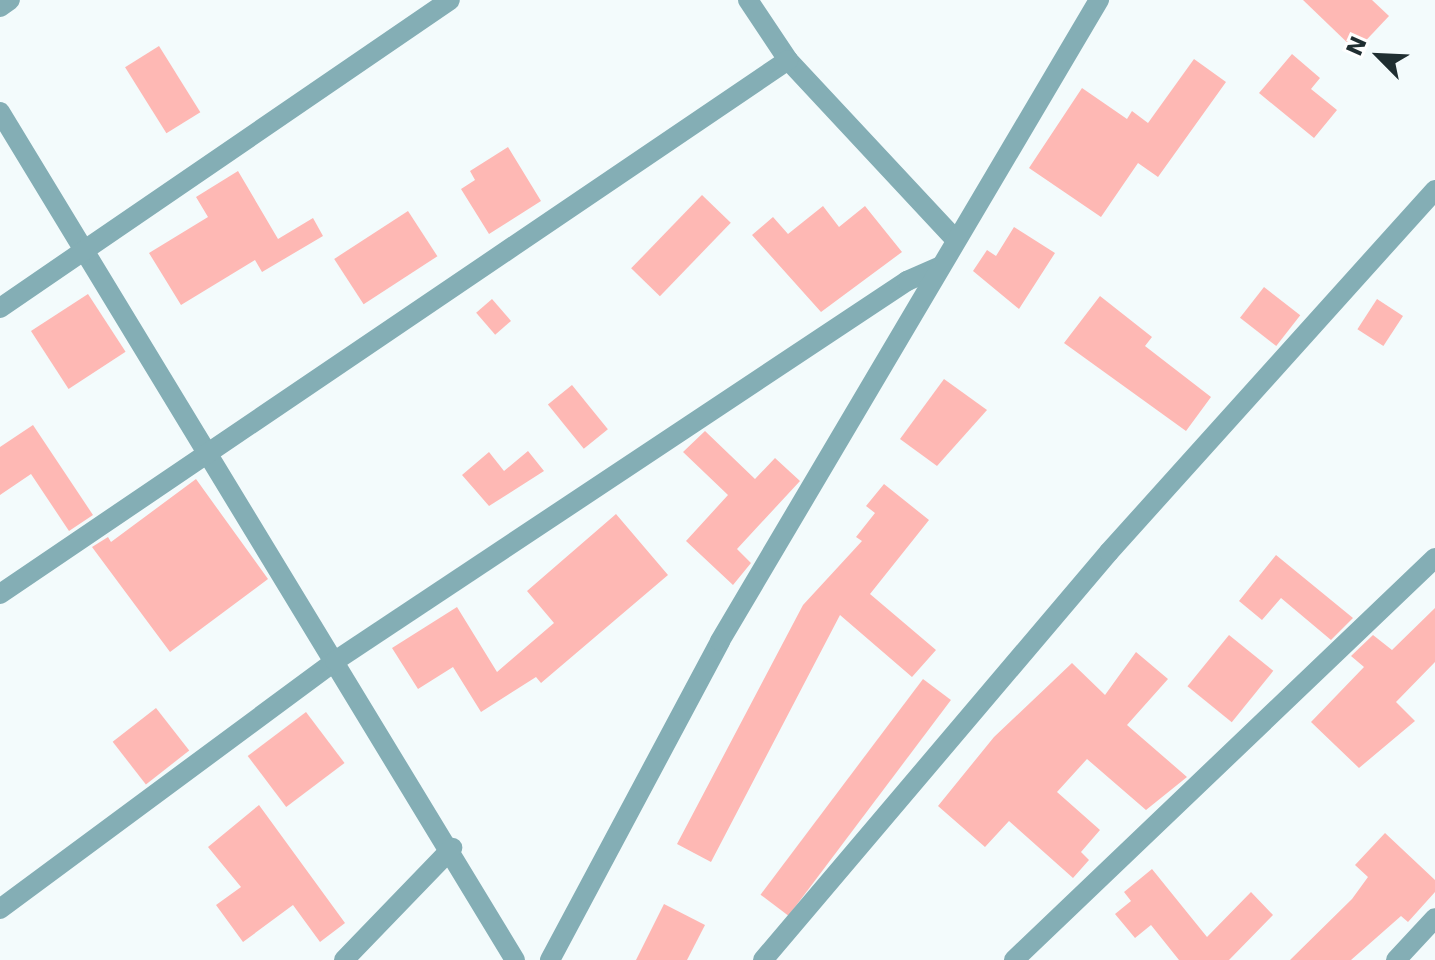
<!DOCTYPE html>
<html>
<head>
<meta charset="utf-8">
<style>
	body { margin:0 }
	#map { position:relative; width:1435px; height:960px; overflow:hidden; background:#f3fbfc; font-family:"DejaVu Sans",sans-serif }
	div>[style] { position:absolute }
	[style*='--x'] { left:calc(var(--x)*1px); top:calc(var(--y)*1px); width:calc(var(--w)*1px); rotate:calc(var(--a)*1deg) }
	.building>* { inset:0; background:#feb8b4; transform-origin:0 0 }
	.minor>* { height:20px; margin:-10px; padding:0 10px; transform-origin:10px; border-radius:10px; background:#84aeb5 }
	span { translate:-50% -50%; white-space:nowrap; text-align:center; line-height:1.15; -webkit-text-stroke:6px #fff; paint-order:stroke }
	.north { position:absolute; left:1339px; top:16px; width:80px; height:80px; -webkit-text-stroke:6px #fff; paint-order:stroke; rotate:294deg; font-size:22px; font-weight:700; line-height:32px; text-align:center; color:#1f2e31 }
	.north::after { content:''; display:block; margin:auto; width:28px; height:36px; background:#1f2e31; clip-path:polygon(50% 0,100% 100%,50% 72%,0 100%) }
</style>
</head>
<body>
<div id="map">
	<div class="building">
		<i style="clip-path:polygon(1303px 0,1372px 0,1389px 16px,1356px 51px)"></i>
		<i style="left:159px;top:46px;width:78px;height:40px;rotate:58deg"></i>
		<i style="clip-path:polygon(1292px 54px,1320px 78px,1311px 89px,1337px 110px,1314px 138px,1259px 93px)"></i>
		<i style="clip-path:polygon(1194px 59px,1226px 82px,1158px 177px,1138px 163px,1101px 217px,1029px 168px,1082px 88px,1127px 119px,1132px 111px,1148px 123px)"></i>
		<i style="clip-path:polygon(508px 147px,541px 201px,489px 234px,461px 189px,475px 180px,470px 171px)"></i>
		<i style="clip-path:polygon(238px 171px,278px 239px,313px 218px,323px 236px,262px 272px,255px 260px,181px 305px,149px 253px,208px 217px,196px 197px)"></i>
		<i style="left:702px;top:195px;width:40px;height:102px;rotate:44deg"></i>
		<i style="clip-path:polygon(823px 206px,839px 227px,865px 206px,902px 252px,821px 312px,752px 235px,773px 217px,788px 234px)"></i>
		<i style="left:408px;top:211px;width:54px;height:88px;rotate:57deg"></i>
		<i style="clip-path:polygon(1014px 227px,1055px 253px,1019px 309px,973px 271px,987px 250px,996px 256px)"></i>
		<i style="left:1264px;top:287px;width:46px;height:39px;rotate:38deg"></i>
		<i style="left:88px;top:294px;width:69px;height:68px;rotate:57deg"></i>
		<i style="clip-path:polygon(1100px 296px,1152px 337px,1145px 346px,1211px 397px,1186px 431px,1064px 343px)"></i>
		<i style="left:492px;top:299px;width:29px;height:21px;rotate:49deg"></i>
		<i style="left:1377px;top:299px;width:31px;height:36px;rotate:33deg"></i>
		<i style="clip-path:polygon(944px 379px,987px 410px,937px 466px,900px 439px)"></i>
		<i style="left:572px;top:385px;width:57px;height:31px;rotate:51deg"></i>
		<i style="clip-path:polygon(33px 425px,93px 515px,69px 531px,31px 474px,0 495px,0 447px)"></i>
		<i style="clip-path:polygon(705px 431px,755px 479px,775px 458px,800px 481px,737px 549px,751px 563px,733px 585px,686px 541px,728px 495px,683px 452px)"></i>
		<i style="clip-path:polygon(528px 451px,544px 471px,489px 506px,462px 475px,489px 452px,504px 471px)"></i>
		<i style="clip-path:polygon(196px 479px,268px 579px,170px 652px,92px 547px,108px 537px,111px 542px)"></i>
		<i style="clip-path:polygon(884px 484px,929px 520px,870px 594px,936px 650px,912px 677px,840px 615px,711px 862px,677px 844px,803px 605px,862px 541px,856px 537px,875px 513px,866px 506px)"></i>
		<i style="clip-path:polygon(616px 514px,668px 575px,541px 683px,536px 677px,481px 712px,453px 667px,418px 689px,392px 648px,457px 607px,497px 672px,554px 623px,527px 591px)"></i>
		<i style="clip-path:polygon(1276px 555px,1353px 618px,1331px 640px,1281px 598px,1262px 620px,1239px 601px)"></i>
		<i style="clip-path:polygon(1435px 608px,1435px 662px,1396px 702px,1415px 721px,1359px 768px,1311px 722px,1364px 667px,1351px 656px,1373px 635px,1392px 650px)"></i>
		<i style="left:1229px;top:635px;width:57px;height:66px;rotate:39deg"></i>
		<i style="clip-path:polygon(1136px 652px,1168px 679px,1127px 725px,1187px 777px,1146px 810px,1087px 759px,1057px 792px,1100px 830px,1081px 852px,1089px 860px,1073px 878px,1009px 821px,985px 847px,938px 806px,994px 737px,1072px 663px,1105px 695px)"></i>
		<i style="left:923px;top:679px;width:35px;height:270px;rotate:37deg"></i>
		<i style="left:156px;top:708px;width:54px;height:55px;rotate:52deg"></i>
		<i style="left:306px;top:712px;width:64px;height:73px;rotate:53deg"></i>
		<i style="clip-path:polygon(259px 805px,345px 923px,320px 942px,293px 905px,243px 942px,216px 905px,241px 887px,208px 847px)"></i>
		<i style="clip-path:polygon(1385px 833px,1435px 880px,1435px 892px,1408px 922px,1401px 916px,1351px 960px,1290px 960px,1352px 899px,1368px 877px,1355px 865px)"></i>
		<i style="clip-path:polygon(1152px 869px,1207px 937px,1251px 892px,1273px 915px,1229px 960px,1179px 960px,1151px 925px,1135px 938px,1115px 914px,1131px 901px,1124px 892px)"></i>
		<i style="clip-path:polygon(664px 904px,705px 925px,687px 960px,636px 960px)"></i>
	</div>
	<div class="minor">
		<i style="--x:748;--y:0;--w:72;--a:56.3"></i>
		<i style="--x:788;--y:60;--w:245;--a:47"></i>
		<i style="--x:0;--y:7;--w:12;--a:-35"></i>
		<i style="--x:0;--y:112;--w:992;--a:58.73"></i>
		<i style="--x:0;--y:308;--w:545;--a:-34.39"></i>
		<i style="--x:0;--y:594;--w:952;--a:-34.12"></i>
		<i style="--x:0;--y:909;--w:417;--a:-36.5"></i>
		<i style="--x:335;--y:661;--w:687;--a:-33.6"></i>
		<i style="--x:907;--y:281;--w:35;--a:-24"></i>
		<i style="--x:344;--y:960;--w:156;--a:-46"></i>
		<i style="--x:550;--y:960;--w:361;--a:-61.9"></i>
		<i style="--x:720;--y:641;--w:745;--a:-59.41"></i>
		<i style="--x:763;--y:960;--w:535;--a:-49.7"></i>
		<i style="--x:1109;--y:552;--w:487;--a:-48"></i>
		<i style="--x:1014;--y:960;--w:582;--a:-43.68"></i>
		<i style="--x:1396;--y:960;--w:57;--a:-47.1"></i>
	</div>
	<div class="north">N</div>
</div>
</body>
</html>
